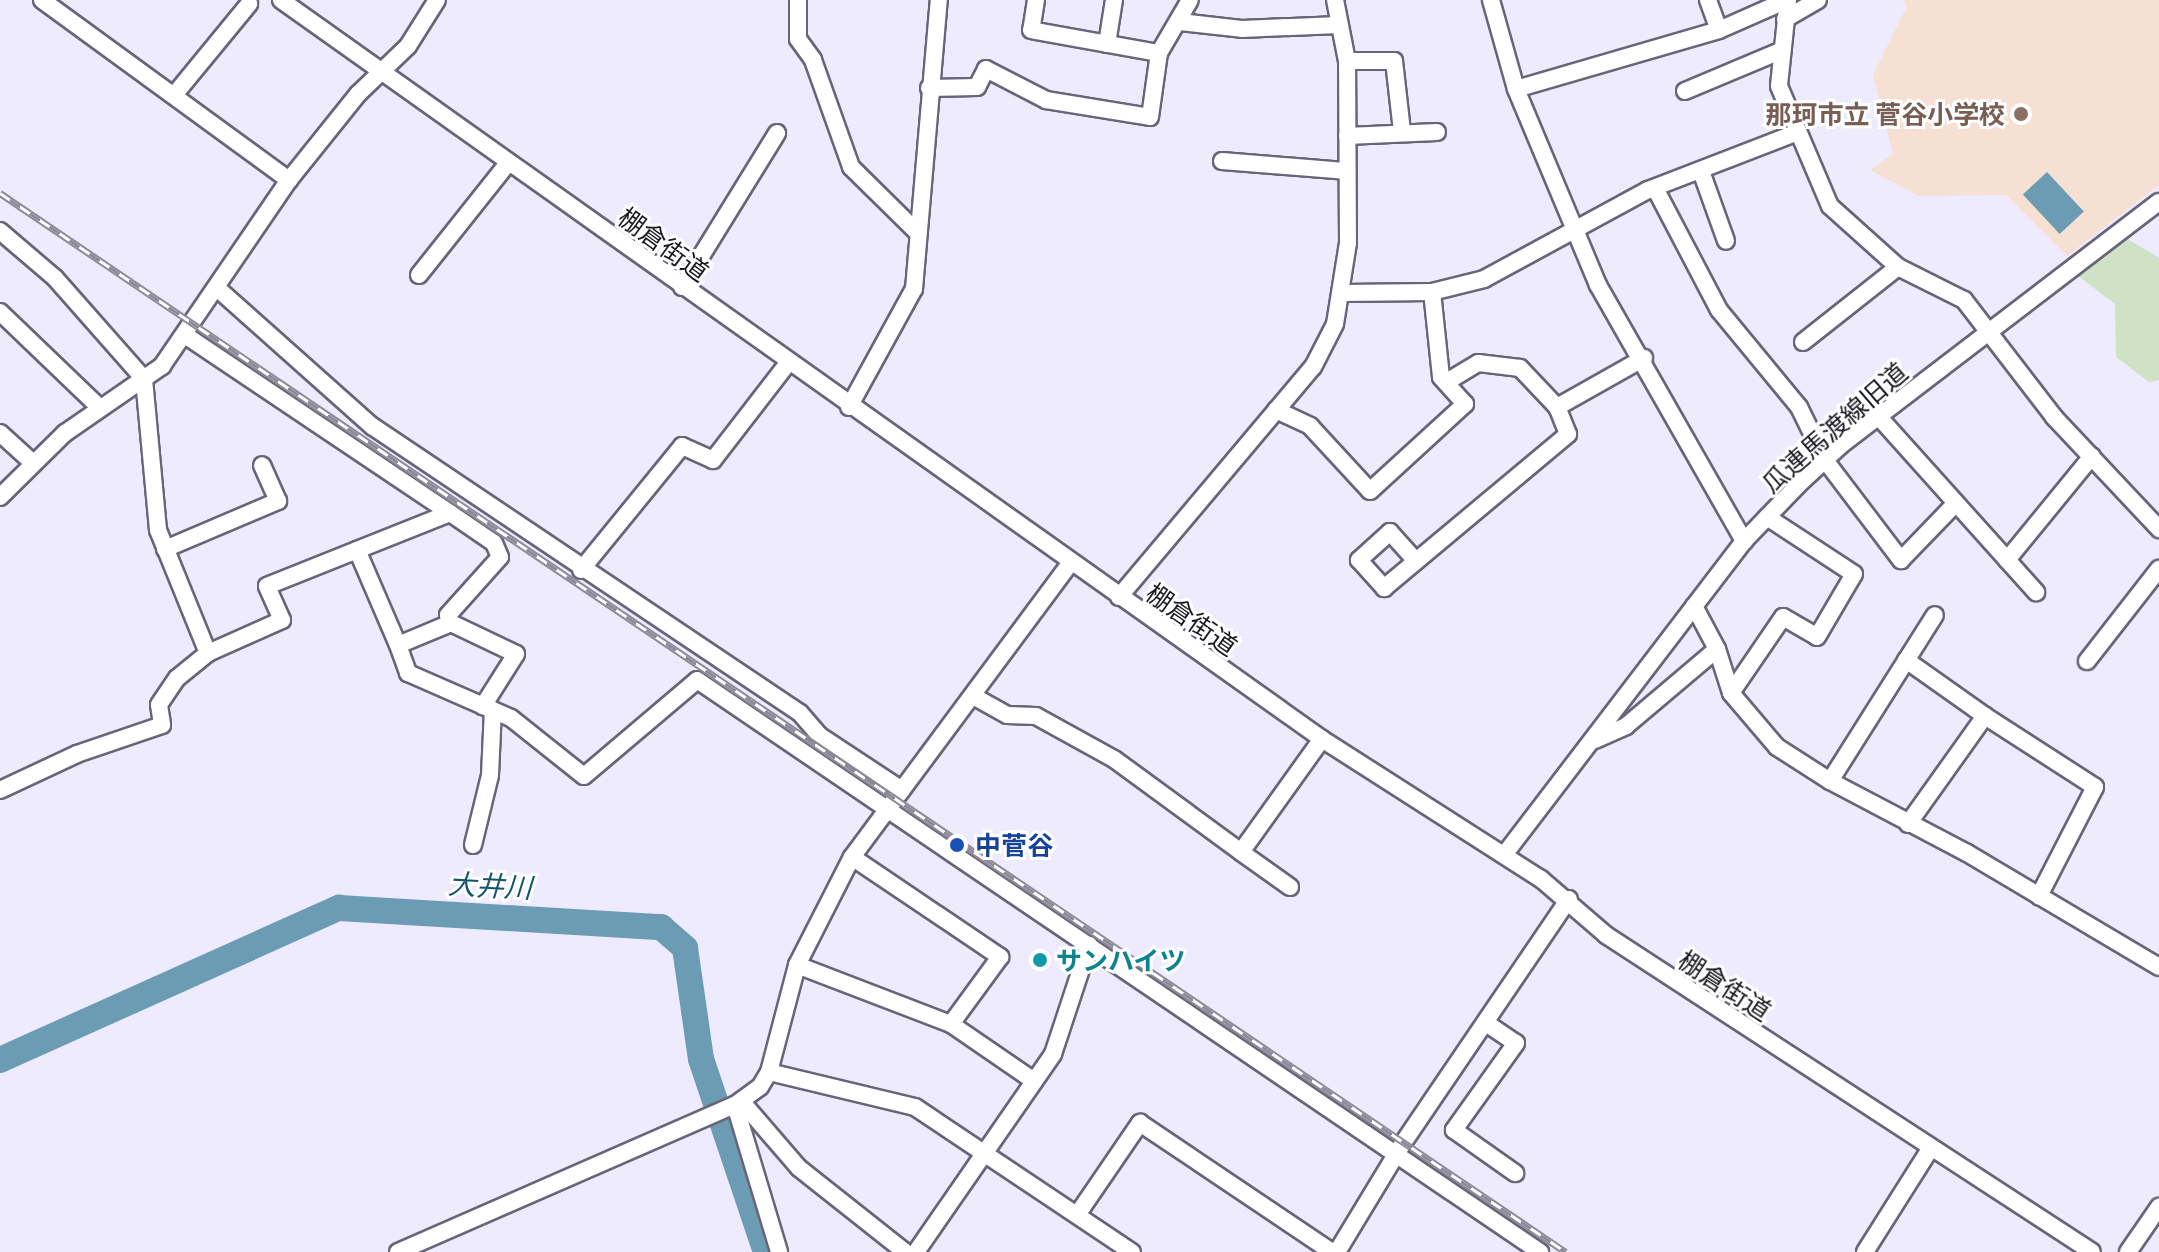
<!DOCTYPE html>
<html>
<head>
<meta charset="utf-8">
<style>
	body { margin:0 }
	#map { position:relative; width:2159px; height:1252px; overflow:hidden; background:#efebfe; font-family:"Exo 2","Noto Sans JP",sans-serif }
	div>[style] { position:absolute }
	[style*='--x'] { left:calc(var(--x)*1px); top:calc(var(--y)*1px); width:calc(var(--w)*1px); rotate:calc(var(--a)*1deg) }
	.education>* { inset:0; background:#f6dfd3 }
	.green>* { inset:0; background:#cfe2c6 }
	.water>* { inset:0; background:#6b9cb3; transform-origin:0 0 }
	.river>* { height:26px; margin:-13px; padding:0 13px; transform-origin:13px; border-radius:13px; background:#6b9cb3 }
	.roads { filter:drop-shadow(2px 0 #696579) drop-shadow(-2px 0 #696579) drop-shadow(0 2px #696579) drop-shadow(0 -2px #696579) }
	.minor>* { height:16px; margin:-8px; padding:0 8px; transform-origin:8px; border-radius:8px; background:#fff }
	.rail>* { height:7px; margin-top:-3.5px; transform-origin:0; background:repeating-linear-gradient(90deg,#fff 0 12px,#8e8b99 0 24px); box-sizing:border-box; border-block:2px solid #8e8b99 }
	.dots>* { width:22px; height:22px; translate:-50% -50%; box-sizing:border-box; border:4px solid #fff; border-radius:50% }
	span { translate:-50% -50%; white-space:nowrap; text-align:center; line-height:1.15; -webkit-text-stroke:6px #fff; paint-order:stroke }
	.education-label { font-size:26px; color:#785e54; font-weight:700 }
	.right { translate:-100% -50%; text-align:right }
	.street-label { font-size:26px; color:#1b1921 }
	.transit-label { font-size:26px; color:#164399; font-weight:700 }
	.left { translate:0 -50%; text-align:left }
	.culture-label { font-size:26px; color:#0d838f; font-weight:700 }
	.water-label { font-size:28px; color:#15566e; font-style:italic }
</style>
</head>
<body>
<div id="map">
	<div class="education">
		<i style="clip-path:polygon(1904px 0,2159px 0,2159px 185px,2067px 256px,2006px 195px,1919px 196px,1870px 170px,1893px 154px,1873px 75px,1907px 6px)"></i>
	</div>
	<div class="green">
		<i style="clip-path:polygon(2126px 238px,2159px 258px,2159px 380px,2149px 382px,2116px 357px,2115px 304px,2077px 275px)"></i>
	</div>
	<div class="water">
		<i style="left:2047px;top:172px;width:54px;height:33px;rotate:47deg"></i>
	</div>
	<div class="river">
		<i style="--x:0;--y:1060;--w:372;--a:-24.2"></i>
		<i style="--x:339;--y:908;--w:323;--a:3.4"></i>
		<i style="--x:661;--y:927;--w:32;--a:41"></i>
		<i style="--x:685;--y:948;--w:112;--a:81.8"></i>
		<i style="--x:701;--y:1059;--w:204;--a:71.4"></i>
	</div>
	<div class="roads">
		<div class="minor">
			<i style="--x:42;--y:0;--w:306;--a:36.1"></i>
			<i style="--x:281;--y:0;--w:1277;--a:35.37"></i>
			<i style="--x:1322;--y:739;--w:260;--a:32.6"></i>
			<i style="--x:1541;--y:879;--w:86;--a:40.7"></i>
			<i style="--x:1606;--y:935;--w:580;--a:33.11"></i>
			<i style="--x:798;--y:0;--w:39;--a:90"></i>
			<i style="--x:798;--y:39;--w:26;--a:54"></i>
			<i style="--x:813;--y:60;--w:114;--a:70.4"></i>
			<i style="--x:851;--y:167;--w:91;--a:44.6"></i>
			<i style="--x:1036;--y:0;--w:30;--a:99"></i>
			<i style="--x:1031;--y:30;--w:130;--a:10.2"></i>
			<i style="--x:1159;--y:53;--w:61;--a:-59.7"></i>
			<i style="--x:1491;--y:0;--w:92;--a:74.3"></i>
			<i style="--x:1708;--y:0;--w:32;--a:70"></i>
			<i style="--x:1719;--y:30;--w:211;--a:163.8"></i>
			<i style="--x:1516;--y:89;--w:212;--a:67.3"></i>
			<i style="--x:1598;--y:285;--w:295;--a:60.3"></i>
			<i style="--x:1788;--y:0;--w:86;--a:96"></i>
			<i style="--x:1779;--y:86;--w:130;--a:67"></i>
			<i style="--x:1830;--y:206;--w:91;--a:41.9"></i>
			<i style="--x:1898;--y:267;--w:74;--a:26.6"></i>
			<i style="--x:1964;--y:300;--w:148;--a:52.4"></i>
			<i style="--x:2054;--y:417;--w:154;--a:46.8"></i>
			<i style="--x:1785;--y:19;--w:38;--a:-30"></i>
			<i style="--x:1180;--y:22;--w:62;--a:6.4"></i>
			<i style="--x:1242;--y:29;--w:97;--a:-2.4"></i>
			<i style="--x:1719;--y:30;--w:74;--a:-23.8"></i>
			<i style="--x:1107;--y:44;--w:45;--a:-81"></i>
			<i style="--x:1347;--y:61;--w:47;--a:0"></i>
			<i style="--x:1394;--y:61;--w:70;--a:83.5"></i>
			<i style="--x:929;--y:88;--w:48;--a:-1.2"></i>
			<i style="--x:977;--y:87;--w:20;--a:-63"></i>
			<i style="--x:986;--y:69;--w:68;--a:27.3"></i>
			<i style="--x:1046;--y:100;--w:105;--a:9.3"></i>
			<i style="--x:1150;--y:117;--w:65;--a:-82"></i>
			<i style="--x:1685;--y:91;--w:103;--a:-22.8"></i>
			<i style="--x:175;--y:94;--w:117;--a:-50.6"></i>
			<i style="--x:1347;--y:136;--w:90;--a:-2.5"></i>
			<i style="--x:1222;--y:161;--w:123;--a:4.6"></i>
			<i style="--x:1701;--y:171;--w:74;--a:70.3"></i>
			<i style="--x:1655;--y:188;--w:138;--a:62.3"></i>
			<i style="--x:1719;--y:310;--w:126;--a:50.5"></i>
			<i style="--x:1799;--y:407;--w:59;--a:63.9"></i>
			<i style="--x:1825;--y:460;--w:126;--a:52.8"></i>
			<i style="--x:1901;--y:560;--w:79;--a:-46"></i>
			<i style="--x:0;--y:231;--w:72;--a:40.5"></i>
			<i style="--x:55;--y:278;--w:135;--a:48.6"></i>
			<i style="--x:144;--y:379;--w:152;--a:84.7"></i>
			<i style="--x:158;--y:530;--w:133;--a:67.9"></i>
			<i style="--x:208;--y:653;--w:40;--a:141"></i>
			<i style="--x:177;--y:678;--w:32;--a:124"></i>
			<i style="--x:159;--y:705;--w:20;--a:81"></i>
			<i style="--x:162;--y:725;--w:90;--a:161.2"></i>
			<i style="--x:77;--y:754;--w:85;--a:154.9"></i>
			<i style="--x:419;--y:275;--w:144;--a:-51.5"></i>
			<i style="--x:682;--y:287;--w:181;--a:-58.3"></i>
			<i style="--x:217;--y:288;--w:208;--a:41.7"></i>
			<i style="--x:372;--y:426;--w:515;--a:33.84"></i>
			<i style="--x:800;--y:713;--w:30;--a:49"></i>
			<i style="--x:820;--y:736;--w:98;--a:33.4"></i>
			<i style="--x:1432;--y:292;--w:54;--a:-14"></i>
			<i style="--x:1484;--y:279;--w:187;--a:-28.5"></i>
			<i style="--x:1648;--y:190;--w:161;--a:-21.1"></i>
			<i style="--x:0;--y:312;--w:139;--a:43.8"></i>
			<i style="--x:185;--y:335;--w:319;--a:33.9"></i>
			<i style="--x:450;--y:513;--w:53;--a:34.3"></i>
			<i style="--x:494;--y:543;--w:15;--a:67"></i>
			<i style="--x:500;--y:557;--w:78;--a:131.9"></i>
			<i style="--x:448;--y:615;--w:9;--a:69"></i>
			<i style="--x:451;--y:623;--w:57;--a:157.5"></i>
			<i style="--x:398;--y:645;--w:103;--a:-113.3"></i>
			<i style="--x:357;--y:550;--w:100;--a:-21.7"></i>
			<i style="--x:1803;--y:342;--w:121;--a:-38.3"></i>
			<i style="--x:849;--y:407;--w:135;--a:-61.2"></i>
			<i style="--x:914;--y:289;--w:290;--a:-85.1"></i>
			<i style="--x:1557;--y:407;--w:100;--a:-29.4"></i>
			<i style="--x:1276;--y:410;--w:38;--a:25"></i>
			<i style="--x:1310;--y:426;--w:88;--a:47.3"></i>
			<i style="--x:1370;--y:491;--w:129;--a:-42.5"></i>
			<i style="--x:1465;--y:404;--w:36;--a:-132"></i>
			<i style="--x:1441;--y:377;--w:85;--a:-96"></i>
			<i style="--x:1432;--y:292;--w:89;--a:179.4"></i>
			<i style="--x:1878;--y:416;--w:237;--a:48.1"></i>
			<i style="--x:0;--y:433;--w:45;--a:42.3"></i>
			<i style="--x:0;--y:497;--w:91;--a:-44.6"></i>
			<i style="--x:65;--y:433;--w:118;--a:-34.6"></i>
			<i style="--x:162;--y:366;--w:225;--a:-55.7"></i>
			<i style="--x:289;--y:180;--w:110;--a:-51.3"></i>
			<i style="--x:358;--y:94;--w:69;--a:-43.8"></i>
			<i style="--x:408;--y:46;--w:54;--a:-57.8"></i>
			<i style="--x:165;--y:549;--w:123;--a:-23"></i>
			<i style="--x:278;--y:501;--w:39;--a:-114"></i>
			<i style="--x:2007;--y:560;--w:134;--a:-50.7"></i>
			<i style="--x:1416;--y:561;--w:39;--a:-132"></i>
			<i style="--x:1390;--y:532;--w:42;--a:137.9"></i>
			<i style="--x:1359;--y:560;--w:38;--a:48"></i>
			<i style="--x:1384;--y:588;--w:240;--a:-39.9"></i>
			<i style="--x:1568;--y:434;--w:29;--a:-112"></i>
			<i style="--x:1557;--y:407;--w:54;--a:-133.5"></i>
			<i style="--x:1520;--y:368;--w:42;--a:-173.2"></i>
			<i style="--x:1478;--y:363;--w:37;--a:149"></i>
			<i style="--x:581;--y:570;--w:160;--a:-50.8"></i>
			<i style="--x:682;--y:446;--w:34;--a:24"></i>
			<i style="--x:713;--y:460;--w:123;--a:-52.3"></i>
			<i style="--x:1119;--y:597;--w:301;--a:-49.9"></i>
			<i style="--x:1313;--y:367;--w:48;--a:-62.9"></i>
			<i style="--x:1335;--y:324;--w:82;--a:-80.9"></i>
			<i style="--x:1348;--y:243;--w:182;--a:-90.3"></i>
			<i style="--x:1347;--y:61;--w:62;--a:-101.1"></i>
			<i style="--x:1694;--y:606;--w:49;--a:61.9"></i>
			<i style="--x:1717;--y:649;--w:46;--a:72.3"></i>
			<i style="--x:1731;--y:693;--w:71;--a:49.6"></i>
			<i style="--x:1777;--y:747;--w:63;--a:32.7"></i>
			<i style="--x:1830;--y:781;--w:196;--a:-57.7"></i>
			<i style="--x:451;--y:623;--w:72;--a:25.5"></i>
			<i style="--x:516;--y:654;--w:62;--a:122.4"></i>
			<i style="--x:398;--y:645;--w:30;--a:70"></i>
			<i style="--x:408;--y:673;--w:112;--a:23.6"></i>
			<i style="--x:511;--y:718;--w:93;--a:38.5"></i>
			<i style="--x:584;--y:776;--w:148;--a:-40.3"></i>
			<i style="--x:697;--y:680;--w:1019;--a:34.16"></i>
			<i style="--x:208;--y:653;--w:81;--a:-24"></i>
			<i style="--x:282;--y:620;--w:37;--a:-114"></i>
			<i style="--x:267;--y:586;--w:97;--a:-21.8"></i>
			<i style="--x:1906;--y:660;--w:97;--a:35.3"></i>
			<i style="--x:2087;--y:661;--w:117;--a:-52"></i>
			<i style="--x:1731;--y:693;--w:92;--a:-55.6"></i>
			<i style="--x:1783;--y:617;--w:39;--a:30"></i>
			<i style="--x:1817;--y:637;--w:73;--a:-59.6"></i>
			<i style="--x:1854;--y:574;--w:104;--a:-146.8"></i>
			<i style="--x:973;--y:696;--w:39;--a:29"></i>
			<i style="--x:1007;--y:715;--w:29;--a:2"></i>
			<i style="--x:1036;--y:716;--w:89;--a:28.9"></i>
			<i style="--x:1114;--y:759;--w:157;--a:36.2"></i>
			<i style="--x:1595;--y:740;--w:34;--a:-24"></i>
			<i style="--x:1626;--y:726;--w:119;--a:-40.2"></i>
			<i style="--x:1830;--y:781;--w:155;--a:27.7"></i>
			<i style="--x:1967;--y:853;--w:223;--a:30.7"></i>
			<i style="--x:1908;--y:824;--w:133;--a:-54.5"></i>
			<i style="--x:1985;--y:716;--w:131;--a:32.8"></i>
			<i style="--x:2095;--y:787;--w:123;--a:117.2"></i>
			<i style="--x:473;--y:845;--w:72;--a:-76.3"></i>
			<i style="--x:490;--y:775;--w:65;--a:-87.4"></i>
			<i style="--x:1504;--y:855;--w:395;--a:-52.6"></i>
			<i style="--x:1744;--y:541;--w:78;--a:-46"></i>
			<i style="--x:1798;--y:485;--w:59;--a:-42.9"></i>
			<i style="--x:1841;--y:445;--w:400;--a:-37.4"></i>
			<i style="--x:852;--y:857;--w:179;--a:34"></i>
			<i style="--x:1000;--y:957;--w:83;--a:126.2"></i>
			<i style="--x:1290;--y:887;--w:60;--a:-144.5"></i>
			<i style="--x:1241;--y:852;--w:139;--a:-54.4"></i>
			<i style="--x:797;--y:965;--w:165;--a:21"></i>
			<i style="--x:951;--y:1024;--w:101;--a:34.5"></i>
			<i style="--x:1486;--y:1023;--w:36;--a:34"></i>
			<i style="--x:1516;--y:1043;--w:107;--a:125.5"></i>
			<i style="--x:1454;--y:1130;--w:75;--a:35.2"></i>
			<i style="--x:769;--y:1072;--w:150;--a:13.5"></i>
			<i style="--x:915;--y:1107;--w:261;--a:33.8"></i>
			<i style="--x:742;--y:1102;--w:87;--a:49.2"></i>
			<i style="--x:799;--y:1168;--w:135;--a:38.4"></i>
			<i style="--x:735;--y:1105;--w:153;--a:73.3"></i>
			<i style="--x:1077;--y:1215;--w:112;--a:-55.6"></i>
			<i style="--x:1140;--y:1123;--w:231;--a:33.9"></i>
			<i style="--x:398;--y:1252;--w:368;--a:-23.6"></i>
			<i style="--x:735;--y:1105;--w:31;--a:-36"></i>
			<i style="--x:760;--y:1087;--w:17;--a:-59"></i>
			<i style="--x:769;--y:1072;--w:111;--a:-75.3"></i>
			<i style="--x:797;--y:965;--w:121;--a:-63"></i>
			<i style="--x:852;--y:857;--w:366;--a:-53.4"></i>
			<i style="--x:916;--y:1252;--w:241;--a:-55.3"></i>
			<i style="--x:1053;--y:1054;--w:115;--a:-71.7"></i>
			<i style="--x:1337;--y:1252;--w:127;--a:-58.8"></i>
			<i style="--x:1403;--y:1143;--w:295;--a:-55.8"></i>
			<i style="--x:1865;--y:1252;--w:122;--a:-57.7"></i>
			<i style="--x:2128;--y:1252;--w:55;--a:-55.4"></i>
		</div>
	</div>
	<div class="rail">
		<i style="--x:0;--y:193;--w:1890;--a:34.07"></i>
	</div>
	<div class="dots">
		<i style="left:2021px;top:114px;background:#8d6e63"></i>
		<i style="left:957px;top:845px;background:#1a4fb4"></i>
		<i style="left:1040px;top:960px;background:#0f9aa8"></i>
	</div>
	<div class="education-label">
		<span class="right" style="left:2005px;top:114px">那珂市立 菅谷小学校</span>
	</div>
	<div class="street-label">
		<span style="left:664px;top:244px;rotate:36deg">棚倉街道</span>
		<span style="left:1834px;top:427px;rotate:-41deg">瓜連馬渡線旧道</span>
		<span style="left:1192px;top:619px;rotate:35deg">棚倉街道</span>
		<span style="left:1725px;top:985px;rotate:33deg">棚倉街道</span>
	</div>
	<div class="transit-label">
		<span class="left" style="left:975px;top:845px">中菅谷</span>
	</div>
	<div class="culture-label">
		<span class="left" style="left:1056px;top:960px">サンハイツ</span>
	</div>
	<div class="water-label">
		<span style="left:490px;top:885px;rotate:3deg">大井川</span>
	</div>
</div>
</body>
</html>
